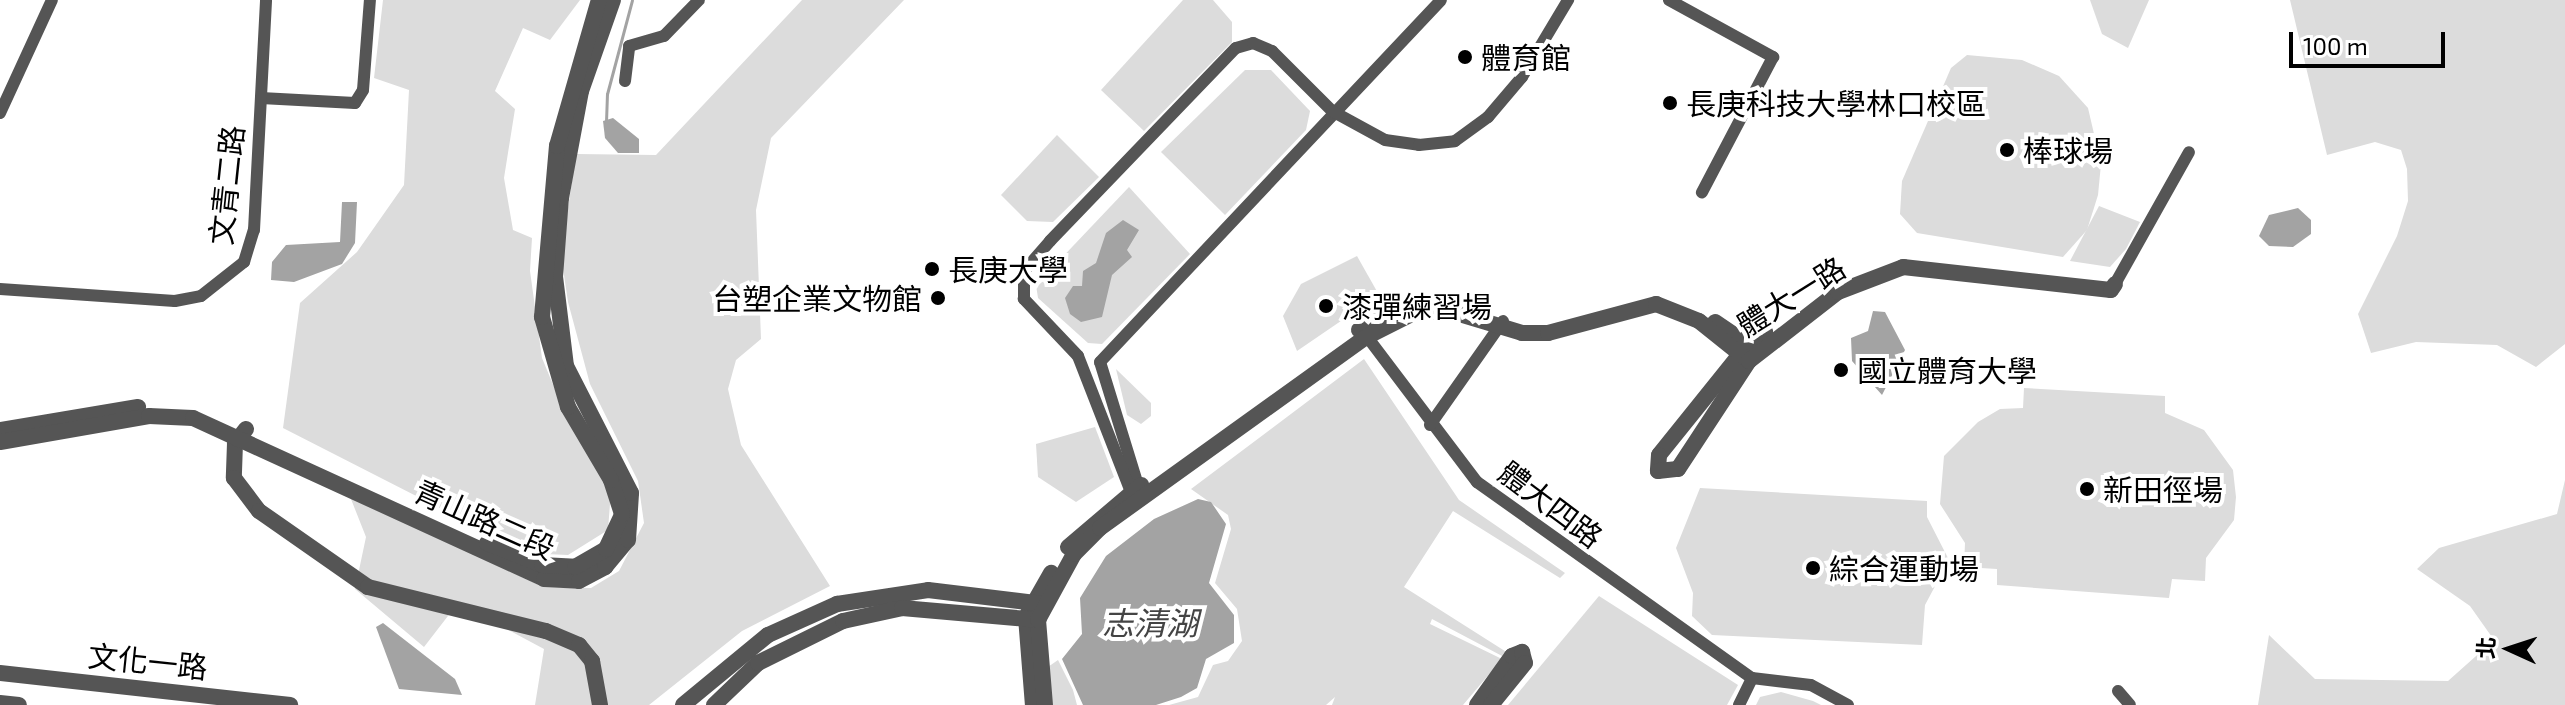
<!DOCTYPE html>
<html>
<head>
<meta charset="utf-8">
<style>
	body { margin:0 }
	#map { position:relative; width:2565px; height:705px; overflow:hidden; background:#fff; font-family:"Exo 2","Noto Sans TC",sans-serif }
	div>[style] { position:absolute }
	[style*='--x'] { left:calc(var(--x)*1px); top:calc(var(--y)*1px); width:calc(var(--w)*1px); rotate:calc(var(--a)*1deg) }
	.green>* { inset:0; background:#dcdcdc }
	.water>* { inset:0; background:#a3a3a3 }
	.stream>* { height:3px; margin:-1.5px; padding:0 1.5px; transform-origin:1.5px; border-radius:1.5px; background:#a3a3a3 }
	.minor>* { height:12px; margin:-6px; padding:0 6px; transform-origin:6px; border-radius:6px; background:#555 }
	.tertiary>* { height:16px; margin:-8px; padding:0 8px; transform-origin:8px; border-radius:8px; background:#555 }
	.dots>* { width:22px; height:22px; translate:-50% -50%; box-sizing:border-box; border:4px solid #fff; border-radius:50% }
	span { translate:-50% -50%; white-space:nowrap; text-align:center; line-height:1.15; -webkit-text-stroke:8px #fff; paint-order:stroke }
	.poi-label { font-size:30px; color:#000 }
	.left { translate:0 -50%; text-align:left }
	.right { translate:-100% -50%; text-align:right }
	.street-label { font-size:30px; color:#000 }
	.water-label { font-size:32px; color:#444; font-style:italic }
	.north { position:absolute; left:2469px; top:609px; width:80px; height:80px; -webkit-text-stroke:6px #fff; paint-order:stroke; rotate:273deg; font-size:22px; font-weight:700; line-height:32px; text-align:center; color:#000 }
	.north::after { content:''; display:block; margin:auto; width:28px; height:36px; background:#000; clip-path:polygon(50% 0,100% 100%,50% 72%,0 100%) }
	.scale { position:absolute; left:2289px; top:32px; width:156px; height:36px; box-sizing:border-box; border:4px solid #000; border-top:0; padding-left:10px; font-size:24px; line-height:28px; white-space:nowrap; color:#000; -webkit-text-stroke:6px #fff; paint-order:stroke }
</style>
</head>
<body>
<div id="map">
	<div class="green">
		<i style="clip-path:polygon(383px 0,580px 0,550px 40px,523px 28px,495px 91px,515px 109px,504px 178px,513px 230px,532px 238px,530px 271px,542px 358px,569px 423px,611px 491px,608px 530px,568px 555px,545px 554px,475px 526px,283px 428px,300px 303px,357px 252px,404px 185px,409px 90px,374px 78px)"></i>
		<i style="clip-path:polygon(802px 0,904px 0,771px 138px,756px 210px,761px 339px,736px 360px,728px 389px,741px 445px,830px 586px,742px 631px,649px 705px,535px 705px,544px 649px,458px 603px,424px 647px,355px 589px,366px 537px,349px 494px,543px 587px,591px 588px,619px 571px,644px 523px,638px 481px,590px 384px,568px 302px,561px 255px,576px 154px,656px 155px)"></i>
		<i style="clip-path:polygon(1183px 0,1213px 0,1232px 22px,1232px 42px,1144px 131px,1101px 90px)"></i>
		<i style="clip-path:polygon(2090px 0,2149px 0,2128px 48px,2102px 34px)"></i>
		<i style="clip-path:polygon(2290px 0,2565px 0,2565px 344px,2536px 367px,2497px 345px,2416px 342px,2371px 353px,2358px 314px,2397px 236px,2408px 201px,2407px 169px,2401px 150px,2375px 142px,2327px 155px)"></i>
		<i style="clip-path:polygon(1967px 55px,2022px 60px,2059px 76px,2088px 108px,2101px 164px,2098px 195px,2087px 230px,2063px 257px,1917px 233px,1900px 214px,1902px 181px,1951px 68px)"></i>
		<i style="clip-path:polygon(1245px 70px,1271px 70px,1310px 111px,1306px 130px,1225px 215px,1161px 152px)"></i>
		<i style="clip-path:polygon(1057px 135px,1099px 177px,1053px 222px,1027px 221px,1001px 195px)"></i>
		<i style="clip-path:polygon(1129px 187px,1190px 254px,1102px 344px,1088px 343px,1038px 298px,1036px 285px)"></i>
		<i style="clip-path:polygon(2099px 206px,2140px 222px,2126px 249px,2110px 267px,2070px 261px)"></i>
		<i style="clip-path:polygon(1357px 256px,1379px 295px,1297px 351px,1283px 316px,1301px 284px)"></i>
		<i style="clip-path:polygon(1364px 359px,1459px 500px,1565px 573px,1560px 578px,1453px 511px,1404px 587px,1508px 653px,1504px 657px,1432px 619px,1430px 624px,1502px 659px,1463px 705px,1332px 705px,1335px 697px,1326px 705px,1169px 705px,1198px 697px,1213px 665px,1228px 661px,1242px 641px,1237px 609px,1215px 583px,1231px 529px,1228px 515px,1191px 489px)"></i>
		<i style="clip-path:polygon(1116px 369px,1151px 403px,1151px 416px,1141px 424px,1127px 415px)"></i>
		<i style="clip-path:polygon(2024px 388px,2165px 396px,2165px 413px,2204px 430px,2233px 470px,2236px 497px,2234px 520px,2206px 558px,2205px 581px,2172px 579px,2169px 598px,1997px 585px,1997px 569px,1964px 567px,1965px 543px,1940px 504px,1944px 456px,1978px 422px,2000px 409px,2023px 408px)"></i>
		<i style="clip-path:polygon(1095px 427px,1114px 477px,1076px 502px,1038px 477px,1036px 444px)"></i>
		<i style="clip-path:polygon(2565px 480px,2565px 705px,2258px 705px,2269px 635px,2315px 679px,2448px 681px,2494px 640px,2470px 606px,2417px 569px,2439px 548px,2557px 514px)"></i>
		<i style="clip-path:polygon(1700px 488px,1927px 501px,1927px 517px,1949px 560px,1925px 605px,1922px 645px,1712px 635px,1692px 616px,1693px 593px,1676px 548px)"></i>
		<i style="clip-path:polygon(1599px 596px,1738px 685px,1727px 705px,1508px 705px)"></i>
		<i style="clip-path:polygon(1058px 660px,1073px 690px,1077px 705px,1053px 705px,1045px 669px)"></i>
		<i style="clip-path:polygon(1781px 692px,1813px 701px,1821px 705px,1756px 705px,1760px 697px)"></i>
	</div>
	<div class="water">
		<i style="clip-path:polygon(613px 118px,639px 139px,639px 153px,618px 153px,605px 138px,603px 121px)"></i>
		<i style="clip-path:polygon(342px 202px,357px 202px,355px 243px,342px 264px,294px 282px,271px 280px,272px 262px,286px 245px,340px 242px)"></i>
		<i style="clip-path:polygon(2298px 208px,2311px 220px,2311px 234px,2293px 247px,2269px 246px,2259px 236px,2269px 215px)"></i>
		<i style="clip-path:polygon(1123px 220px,1139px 230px,1127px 250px,1132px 257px,1112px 275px,1102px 317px,1081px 322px,1070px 314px,1065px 298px,1073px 286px,1082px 286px,1083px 271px,1096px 263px,1106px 233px)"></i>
		<i style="clip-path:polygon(1873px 311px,1885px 312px,1905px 350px,1882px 395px,1852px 361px,1851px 338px,1868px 331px)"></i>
		<i style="clip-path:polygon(1198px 499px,1211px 502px,1226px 524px,1209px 583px,1234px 615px,1234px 643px,1206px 659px,1197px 688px,1181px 697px,1156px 705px,1083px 705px,1062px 659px,1082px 634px,1080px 598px,1106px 556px,1154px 519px)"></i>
		<i style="clip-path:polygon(383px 623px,455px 679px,462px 695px,399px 689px,376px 627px)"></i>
	</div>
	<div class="stream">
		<i style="--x:606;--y:122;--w:28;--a:-88"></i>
		<i style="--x:607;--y:94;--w:97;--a:-75.1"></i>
	</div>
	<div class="minor">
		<i style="--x:1669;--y:0;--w:119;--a:28.7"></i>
		<i style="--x:1773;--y:57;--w:153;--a:117.7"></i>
		<i style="--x:625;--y:81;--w:35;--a:-83"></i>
		<i style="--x:629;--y:46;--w:36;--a:-16"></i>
		<i style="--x:664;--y:36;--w:50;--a:-45.8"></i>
		<i style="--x:261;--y:98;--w:94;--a:3"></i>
		<i style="--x:355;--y:103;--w:15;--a:-58"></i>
		<i style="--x:363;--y:90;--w:90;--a:-85.6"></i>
		<i style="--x:0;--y:113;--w:124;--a:-65.3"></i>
		<i style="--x:2115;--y:284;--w:151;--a:-60.7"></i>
		<i style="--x:0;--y:289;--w:175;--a:3.9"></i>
		<i style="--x:175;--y:301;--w:26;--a:-11"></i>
		<i style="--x:201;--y:296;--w:55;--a:-38.3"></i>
		<i style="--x:244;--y:262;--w:34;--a:-73"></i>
		<i style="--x:254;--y:230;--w:230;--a:-87"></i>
		<i style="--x:1362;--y:330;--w:191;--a:52.9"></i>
		<i style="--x:1477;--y:482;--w:338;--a:35.5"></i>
		<i style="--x:1430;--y:425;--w:127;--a:-54.9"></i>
		<i style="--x:1141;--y:495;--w:139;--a:-107.1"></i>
		<i style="--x:1100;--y:362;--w:497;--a:-46.7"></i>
		<i style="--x:1139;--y:496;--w:9;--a:-153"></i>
		<i style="--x:1131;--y:492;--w:146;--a:-111.3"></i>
		<i style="--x:1078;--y:356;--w:79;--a:-133.5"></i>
		<i style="--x:1024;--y:299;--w:28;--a:-90"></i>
		<i style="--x:1024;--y:271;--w:40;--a:-49"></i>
		<i style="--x:1050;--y:241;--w:268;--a:-46.1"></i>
		<i style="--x:1236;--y:48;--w:18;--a:-16"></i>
		<i style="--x:1253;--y:43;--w:21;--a:23"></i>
		<i style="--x:1272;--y:51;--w:85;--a:45"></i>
		<i style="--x:1332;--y:111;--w:60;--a:28.7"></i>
		<i style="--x:1385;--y:140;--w:34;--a:8"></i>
		<i style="--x:1419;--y:145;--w:36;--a:-6"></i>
		<i style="--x:1455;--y:141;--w:41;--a:-36"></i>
		<i style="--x:1488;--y:117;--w:52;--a:-49.6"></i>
		<i style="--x:1522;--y:77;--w:90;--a:-59.1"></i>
		<i style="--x:1752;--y:678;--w:59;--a:6.8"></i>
		<i style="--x:1811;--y:685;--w:42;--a:28.4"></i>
		<i style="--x:2118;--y:691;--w:18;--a:49"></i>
		<i style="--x:1739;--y:705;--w:30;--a:-64"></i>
	</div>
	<div class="tertiary">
		<i style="--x:1715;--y:322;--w:40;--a:34"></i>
		<i style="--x:1748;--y:344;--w:21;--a:-35"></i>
		<i style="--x:1359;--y:330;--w:31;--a:-37"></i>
		<i style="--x:1384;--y:311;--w:29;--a:-14"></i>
		<i style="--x:1745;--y:348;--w:137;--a:128.8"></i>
		<i style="--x:1659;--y:455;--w:16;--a:94"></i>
		<i style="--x:1658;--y:471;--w:20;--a:-6"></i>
		<i style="--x:1678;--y:469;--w:129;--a:-56.7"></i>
		<i style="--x:246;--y:429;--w:18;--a:128"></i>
		<i style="--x:235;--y:443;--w:35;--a:92"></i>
		<i style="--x:234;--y:478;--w:41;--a:52.9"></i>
		<i style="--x:259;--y:511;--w:133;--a:34.9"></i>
		<i style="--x:368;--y:587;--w:183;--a:13.9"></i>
		<i style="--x:546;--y:631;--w:36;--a:23"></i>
		<i style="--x:579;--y:645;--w:21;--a:51"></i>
		<i style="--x:592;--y:661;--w:45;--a:79.7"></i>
		<i style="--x:0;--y:430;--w:140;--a:-9.5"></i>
		<i style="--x:0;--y:442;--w:151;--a:-9.9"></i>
		<i style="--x:149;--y:416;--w:44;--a:2.6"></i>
		<i style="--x:193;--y:418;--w:386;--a:24.6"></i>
		<i style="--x:544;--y:579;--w:35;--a:3"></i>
		<i style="--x:579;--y:581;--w:30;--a:-28"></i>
		<i style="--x:605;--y:567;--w:35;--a:-50"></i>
		<i style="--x:628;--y:540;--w:47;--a:-86.3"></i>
		<i style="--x:631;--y:493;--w:143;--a:-117.1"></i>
		<i style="--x:566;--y:366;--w:90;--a:-97"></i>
		<i style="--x:555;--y:277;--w:79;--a:-85.7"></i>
		<i style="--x:561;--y:198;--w:109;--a:-79.4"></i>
		<i style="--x:581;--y:91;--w:96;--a:-70.6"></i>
		<i style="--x:487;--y:543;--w:59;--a:21.8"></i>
		<i style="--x:542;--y:565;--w:33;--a:3"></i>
		<i style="--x:575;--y:567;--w:36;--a:-30"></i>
		<i style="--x:606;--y:549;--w:38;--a:-65"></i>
		<i style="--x:622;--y:514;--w:36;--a:-108"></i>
		<i style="--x:611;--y:480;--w:85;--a:-120.5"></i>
		<i style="--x:568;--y:407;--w:94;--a:-106.1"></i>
		<i style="--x:542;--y:317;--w:172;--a:-85"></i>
		<i style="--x:557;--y:146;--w:152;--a:-74"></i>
		<i style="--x:1068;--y:547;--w:96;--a:-40.3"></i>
		<i style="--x:1026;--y:617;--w:51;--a:-60.4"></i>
		<i style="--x:1026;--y:617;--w:88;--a:85.5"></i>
		<i style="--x:1038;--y:620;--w:85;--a:85.3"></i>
		<i style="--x:0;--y:673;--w:292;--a:6.3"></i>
		<i style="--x:0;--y:703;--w:19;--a:6"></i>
		<i style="--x:683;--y:705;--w:110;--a:-39.5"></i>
		<i style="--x:768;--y:635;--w:76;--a:-24.2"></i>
		<i style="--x:837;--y:604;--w:92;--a:-8.7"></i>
		<i style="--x:928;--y:590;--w:116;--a:6.9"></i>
		<i style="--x:714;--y:705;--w:61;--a:-43.7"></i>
		<i style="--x:758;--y:663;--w:95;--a:-26.3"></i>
		<i style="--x:843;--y:621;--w:60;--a:-12.4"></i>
		<i style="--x:902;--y:608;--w:137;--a:5"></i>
		<i style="--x:1038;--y:620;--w:75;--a:-61.4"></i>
		<i style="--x:1074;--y:554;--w:37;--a:-45"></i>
		<i style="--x:1100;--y:528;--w:327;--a:-35.7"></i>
		<i style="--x:1366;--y:337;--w:56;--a:-26.6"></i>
		<i style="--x:1416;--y:312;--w:37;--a:0"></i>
		<i style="--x:1453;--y:312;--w:72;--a:16.9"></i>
		<i style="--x:1522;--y:333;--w:26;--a:0"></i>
		<i style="--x:1548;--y:333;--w:112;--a:-15"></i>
		<i style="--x:1656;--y:304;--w:46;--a:21.6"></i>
		<i style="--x:1699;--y:321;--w:64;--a:38.7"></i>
		<i style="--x:1749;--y:361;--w:113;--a:-37.8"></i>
		<i style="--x:1838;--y:292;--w:70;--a:-21"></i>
		<i style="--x:1903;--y:267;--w:209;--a:6.3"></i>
		<i style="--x:2111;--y:290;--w:7;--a:-56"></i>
		<i style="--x:1477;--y:705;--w:60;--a:-54.5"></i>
		<i style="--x:1512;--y:656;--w:11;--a:-22"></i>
		<i style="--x:1522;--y:652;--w:11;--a:75"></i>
		<i style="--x:1525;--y:663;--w:54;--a:129"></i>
	</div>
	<div class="dots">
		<i style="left:1465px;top:57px;background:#000"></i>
		<i style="left:1670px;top:103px;background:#000"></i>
		<i style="left:2007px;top:150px;background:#000"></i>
		<i style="left:932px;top:269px;background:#000"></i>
		<i style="left:938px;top:298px;background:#000"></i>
		<i style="left:1326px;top:306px;background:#000"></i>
		<i style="left:1841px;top:370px;background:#000"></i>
		<i style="left:2087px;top:489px;background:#000"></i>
		<i style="left:1813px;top:568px;background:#000"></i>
	</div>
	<div class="poi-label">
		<span class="left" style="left:1481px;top:57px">體育館</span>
		<span class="left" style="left:1686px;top:103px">長庚科技大學林口校區</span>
		<span class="left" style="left:2023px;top:150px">棒球場</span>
		<span class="left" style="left:948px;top:269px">長庚大學</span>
		<span class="right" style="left:922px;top:298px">台塑企業文物館</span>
		<span class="left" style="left:1342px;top:306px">漆彈練習場</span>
		<span class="left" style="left:1857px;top:370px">國立體育大學</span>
		<span class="left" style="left:2103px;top:489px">新田徑場</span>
		<span class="left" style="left:1829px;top:568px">綜合運動場</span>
	</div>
	<div class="street-label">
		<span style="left:226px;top:185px;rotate:-84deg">文青二路</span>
		<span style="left:1791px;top:296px;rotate:-32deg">體大一路</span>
		<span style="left:1551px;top:504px;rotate:37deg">體大四路</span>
		<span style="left:485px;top:519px;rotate:24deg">青山路二段</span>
		<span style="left:148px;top:661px;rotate:6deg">文化一路</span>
	</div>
	<div class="water-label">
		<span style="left:1150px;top:622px">志清湖</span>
	</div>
	<div class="north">北</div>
	<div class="scale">100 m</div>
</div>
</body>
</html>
